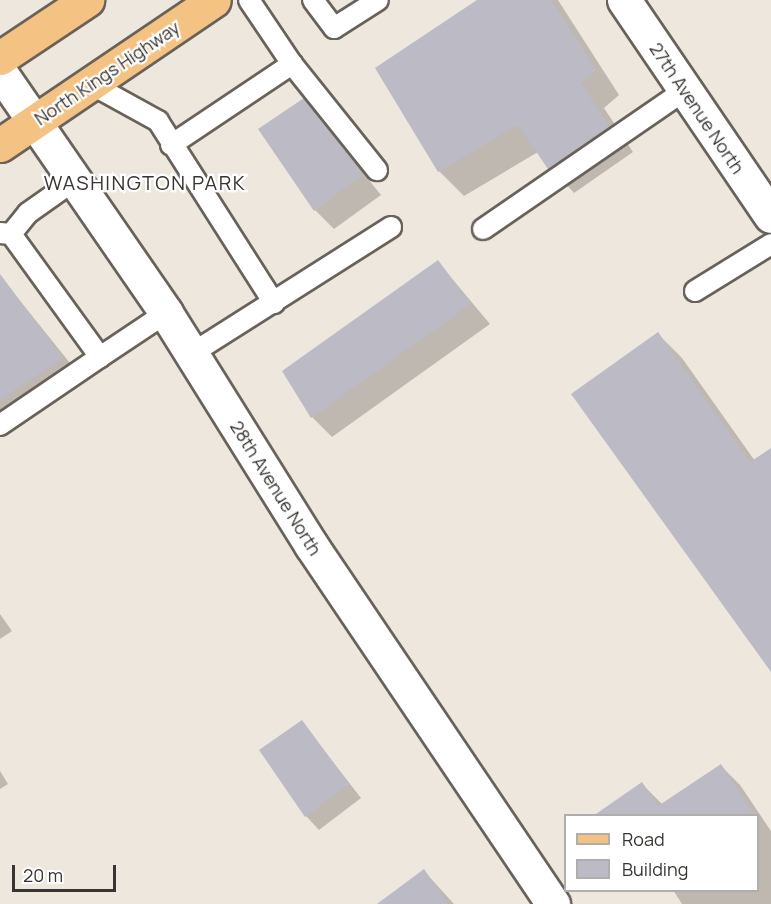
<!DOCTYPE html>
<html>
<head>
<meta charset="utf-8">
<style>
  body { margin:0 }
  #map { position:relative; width:771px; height:904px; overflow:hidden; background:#eee7de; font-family:Manrope,sans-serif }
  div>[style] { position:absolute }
  .shadow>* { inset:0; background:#0003 }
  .building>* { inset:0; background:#bcbac4 }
  .roads { filter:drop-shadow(2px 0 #68625b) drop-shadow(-2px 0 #68625b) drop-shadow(0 2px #68625b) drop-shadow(0 -2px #68625b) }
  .service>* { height:20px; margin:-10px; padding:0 10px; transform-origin:10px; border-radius:10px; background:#fff }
  .minor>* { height:33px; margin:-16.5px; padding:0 16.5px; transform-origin:16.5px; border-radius:16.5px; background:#fff }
  .primary>* { height:33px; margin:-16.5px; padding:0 16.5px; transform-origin:16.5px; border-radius:16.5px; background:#f4c283 }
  span { translate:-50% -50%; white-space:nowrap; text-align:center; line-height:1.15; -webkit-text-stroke:4.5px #fff; paint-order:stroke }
  .street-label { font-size:18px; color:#373431 }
  .neighbourhood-label { font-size:20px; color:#373431; letter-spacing:1.5px }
  .legend { position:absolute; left:564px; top:814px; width:195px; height:78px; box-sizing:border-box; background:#fff; border:2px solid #afaead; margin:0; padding:8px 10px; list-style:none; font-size:18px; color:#373431 }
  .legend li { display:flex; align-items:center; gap:12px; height:30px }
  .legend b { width:30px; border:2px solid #afaead }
  .scale { position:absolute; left:12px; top:865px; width:104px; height:27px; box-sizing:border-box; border:3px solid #373431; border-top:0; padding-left:8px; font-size:18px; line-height:21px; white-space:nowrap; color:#373431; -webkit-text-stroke:4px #fff; paint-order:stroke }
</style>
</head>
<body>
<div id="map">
  <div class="shadow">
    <div style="clip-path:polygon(479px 0,558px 0,619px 95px,604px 108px,633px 152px,574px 193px,538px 152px,464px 196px,439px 171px,377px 69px)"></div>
    <div style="clip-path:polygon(304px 100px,381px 195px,334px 229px,315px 210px)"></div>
    <div style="clip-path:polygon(438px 262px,490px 324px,332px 437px,312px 417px,284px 372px)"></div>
    <div style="clip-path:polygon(0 276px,82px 378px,0 433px)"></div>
    <div style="clip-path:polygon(658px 334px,682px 358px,755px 461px,771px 450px,771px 669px)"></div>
    <div style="clip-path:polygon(0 614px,12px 631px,0 639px)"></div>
    <div style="clip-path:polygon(302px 722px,361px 798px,319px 830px,306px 816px)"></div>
    <div style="clip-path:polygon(721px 766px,740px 785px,771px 831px,771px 904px,682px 904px,673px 890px,758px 890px,758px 816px,617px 816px,642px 784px,663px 805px)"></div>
    <div style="clip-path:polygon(0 771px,8px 784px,0 789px)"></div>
    <div style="clip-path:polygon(424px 871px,454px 904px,379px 904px)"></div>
  </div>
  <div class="building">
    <div style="clip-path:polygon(477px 0,551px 0,596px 70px,581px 83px,610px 127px,548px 169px,518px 125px,438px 172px,375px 68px)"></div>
    <div style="clip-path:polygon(304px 98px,363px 175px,314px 211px,258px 129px)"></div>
    <div style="clip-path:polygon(438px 260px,471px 304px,311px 418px,282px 371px)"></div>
    <div style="clip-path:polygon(0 274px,63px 358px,0 400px)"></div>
    <div style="clip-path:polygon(658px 332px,750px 462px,771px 448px,771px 672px,571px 394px)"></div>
    <div style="clip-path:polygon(302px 720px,349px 784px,305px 817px,259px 750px)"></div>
    <div style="clip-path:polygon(721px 764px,755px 816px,593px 816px,642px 782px,658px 806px)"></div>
    <div style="clip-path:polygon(424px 869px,448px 904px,377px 904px)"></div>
  </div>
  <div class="roads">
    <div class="service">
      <div style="left:313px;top:0;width:35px;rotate:53deg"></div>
      <div style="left:334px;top:28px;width:52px;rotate:-32.5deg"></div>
      <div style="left:292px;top:64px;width:136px;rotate:51.3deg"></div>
      <div style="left:91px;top:84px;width:77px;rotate:28.9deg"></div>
      <div style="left:158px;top:121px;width:216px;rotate:57.5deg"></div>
      <div style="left:171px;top:145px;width:146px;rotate:-33.8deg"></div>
      <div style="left:292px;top:64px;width:77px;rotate:-123.9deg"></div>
      <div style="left:483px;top:229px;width:245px;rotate:-34.5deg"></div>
      <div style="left:0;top:233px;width:11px;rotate:5deg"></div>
      <div style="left:11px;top:234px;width:152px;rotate:54.1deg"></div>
      <div style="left:100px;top:357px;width:121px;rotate:145.8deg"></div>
      <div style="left:11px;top:234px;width:27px;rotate:-51deg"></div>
      <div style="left:28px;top:213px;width:54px;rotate:-35.2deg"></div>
      <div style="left:695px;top:291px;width:89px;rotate:-31.7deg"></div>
      <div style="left:191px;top:354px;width:237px;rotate:-32.4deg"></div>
      <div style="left:100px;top:357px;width:79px;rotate:-33.7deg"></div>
    </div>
    <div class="minor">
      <div style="left:624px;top:0;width:261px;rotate:55.8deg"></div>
      <div style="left:0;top:72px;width:293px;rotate:55.4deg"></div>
      <div style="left:166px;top:313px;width:274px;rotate:58deg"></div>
      <div style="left:311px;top:545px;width:433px;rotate:56deg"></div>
    </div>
    <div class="primary">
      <div style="left:0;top:58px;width:105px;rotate:-33.7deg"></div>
      <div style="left:0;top:145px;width:258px;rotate:-34.1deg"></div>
    </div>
  </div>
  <div class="street-label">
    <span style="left:107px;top:73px;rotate:-34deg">North Kings Highway</span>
    <span style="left:697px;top:108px;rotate:56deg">27th Avenue North</span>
    <span style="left:276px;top:488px;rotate:58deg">28th Avenue North</span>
  </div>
  <div class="neighbourhood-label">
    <span style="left:145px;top:182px">WASHINGTON PARK</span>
  </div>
  <ul class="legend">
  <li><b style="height:8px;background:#f4c283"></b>Road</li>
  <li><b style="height:16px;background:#bcbac4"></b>Building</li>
  </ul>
  <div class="scale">20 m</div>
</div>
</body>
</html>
